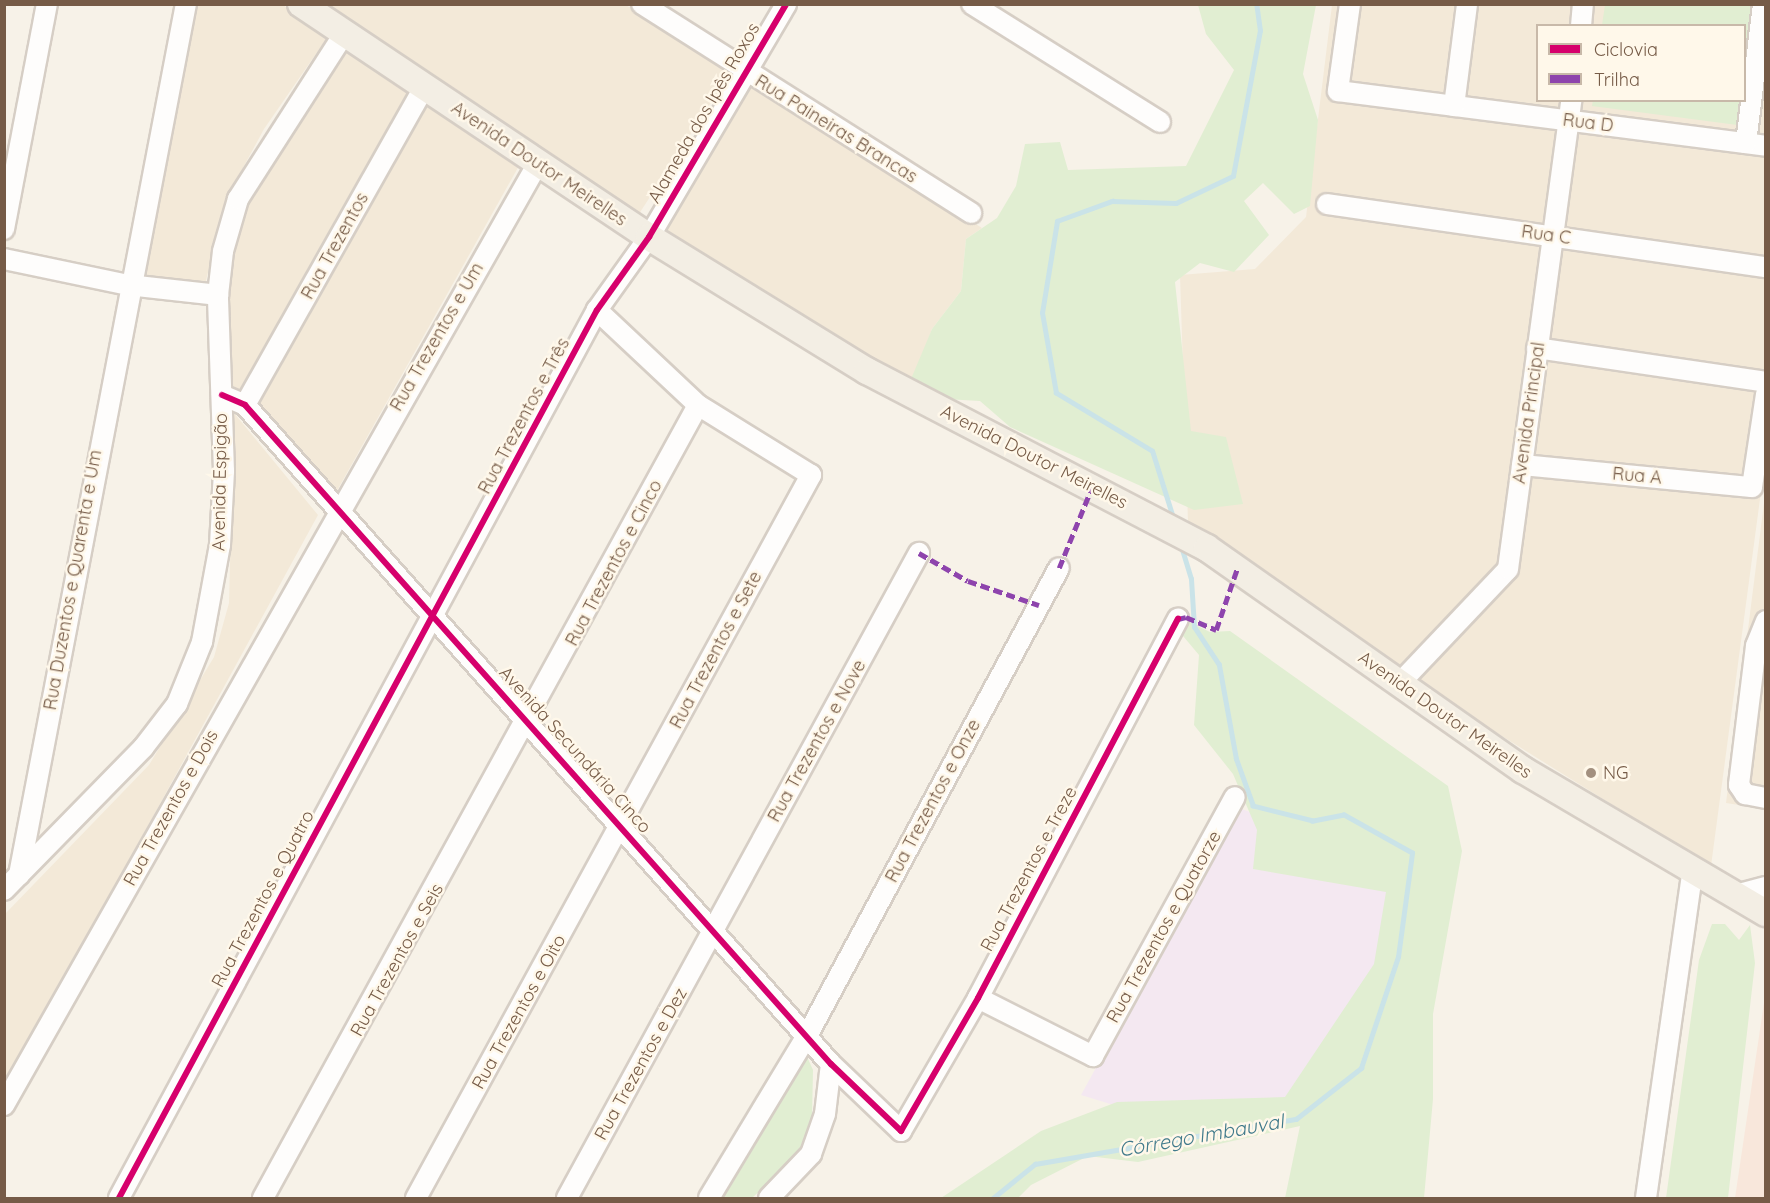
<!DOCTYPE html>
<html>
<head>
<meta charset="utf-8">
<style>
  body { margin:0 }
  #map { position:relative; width:1770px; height:1203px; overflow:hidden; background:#f7f2e8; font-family:Quicksand,sans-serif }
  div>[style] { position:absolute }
  .residential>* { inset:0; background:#f3e9d8 }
  .commercial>* { inset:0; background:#f8e7db }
  .education>* { inset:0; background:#f4e8f1 }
  .green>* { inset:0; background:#e1eed2 }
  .stream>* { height:4.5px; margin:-2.25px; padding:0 2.25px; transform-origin:2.25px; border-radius:2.25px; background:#cae3e8 }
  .roads { filter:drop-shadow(2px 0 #d6cec5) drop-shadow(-2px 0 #d6cec5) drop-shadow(0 2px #d6cec5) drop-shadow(0 -2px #d6cec5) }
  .minor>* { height:20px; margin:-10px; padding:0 10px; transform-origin:10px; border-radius:10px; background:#fefdfc }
  .major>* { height:26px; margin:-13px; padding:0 13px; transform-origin:13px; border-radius:13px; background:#f3eee4 }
  .quiet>* { height:4.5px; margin-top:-2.25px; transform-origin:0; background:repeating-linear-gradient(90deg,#8e44ad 0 9px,transparent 0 13.5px) }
  .cycleway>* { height:6px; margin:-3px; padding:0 3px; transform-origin:3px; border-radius:3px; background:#d6006c }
  .dots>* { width:16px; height:16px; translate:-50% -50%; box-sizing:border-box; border:3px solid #fff8ea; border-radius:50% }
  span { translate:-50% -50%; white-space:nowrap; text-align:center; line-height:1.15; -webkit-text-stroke:5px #fff8ea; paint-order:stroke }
  .street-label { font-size:18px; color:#765b47 }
  .poi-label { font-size:18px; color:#765b47 }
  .left { translate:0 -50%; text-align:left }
  .water-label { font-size:20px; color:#407a8b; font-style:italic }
  .frame { position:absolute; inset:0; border:6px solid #765b47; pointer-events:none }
  .legend { position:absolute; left:1536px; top:24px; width:210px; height:78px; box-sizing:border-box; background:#fff8ea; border:2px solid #c8b9a9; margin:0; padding:8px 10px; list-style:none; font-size:18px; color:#765b47 }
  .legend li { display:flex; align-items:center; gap:12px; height:30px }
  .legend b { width:30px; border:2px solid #c8b9a9 }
</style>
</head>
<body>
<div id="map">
  <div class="residential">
    <div style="clip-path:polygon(190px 5px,283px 5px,329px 35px,264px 129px,225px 201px,204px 289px,133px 280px)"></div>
    <div style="clip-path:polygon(313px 5px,626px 5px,730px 73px,637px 217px)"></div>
    <div style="clip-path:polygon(evenodd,1332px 5px,1765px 5px,1766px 454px,1711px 866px,1389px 666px,1188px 522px,1180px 275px,1255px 269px,1306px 217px,1332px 5px,1538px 26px,1744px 26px,1744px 100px,1538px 100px,1538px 26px)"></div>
    <div style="clip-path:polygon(346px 48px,411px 89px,243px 397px,226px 388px,223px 297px,232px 241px,248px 195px)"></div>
    <div style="clip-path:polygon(748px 78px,982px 228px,966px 239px,961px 291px,932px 329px,911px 386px,658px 231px)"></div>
    <div style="clip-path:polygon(422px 100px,520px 164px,334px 496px,250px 405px)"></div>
    <div style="clip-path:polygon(234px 413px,318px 515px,5px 1087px,5px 914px,149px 765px,214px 657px,229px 603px)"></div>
    <div style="clip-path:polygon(1765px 495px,1765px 809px,1726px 803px)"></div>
  </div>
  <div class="commercial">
    <div style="clip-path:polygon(1765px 996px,1765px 1198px,1735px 1198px)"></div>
  </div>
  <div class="education">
    <div style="clip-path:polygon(1239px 808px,1402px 869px,1387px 966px,1283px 1106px,1130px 1110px,1081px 1095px)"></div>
  </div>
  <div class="green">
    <div style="clip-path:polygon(1198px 5px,1316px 5px,1303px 74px,1318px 120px,1310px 206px,1294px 214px,1263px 183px,1244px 201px,1269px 235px,1234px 272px,1200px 263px,1175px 282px,1191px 431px,1226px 437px,1243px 504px,1194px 510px,1010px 427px,980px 401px,945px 399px,911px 379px,932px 329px,961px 291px,966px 239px,997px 218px,1016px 186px,1025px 144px,1060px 142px,1068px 170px,1186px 166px,1234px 70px,1206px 34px)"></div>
    <div style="clip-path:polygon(1605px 5px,1757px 5px,1745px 126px,1592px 106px,1593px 100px,1744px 100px,1744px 26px,1602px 25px)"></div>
    <div style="clip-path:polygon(1185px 620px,1210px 632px,1230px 631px,1448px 786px,1462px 851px,1433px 1014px,1433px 1099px,1424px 1198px,1285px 1198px,1300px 1126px,1138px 1162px,1088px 1156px,1031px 1185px,1018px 1198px,941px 1198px,1041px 1131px,1117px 1102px,1285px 1097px,1374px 964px,1386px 892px,1253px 869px,1257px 830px,1233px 774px,1194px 725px,1199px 655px,1178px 630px)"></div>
    <div style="clip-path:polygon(1712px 924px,1725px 924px,1739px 940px,1750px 925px,1755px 963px,1728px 1198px,1666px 1198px,1699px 960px)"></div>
    <div style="clip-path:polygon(804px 1050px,813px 1070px,812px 1118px,796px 1158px,752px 1198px,715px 1198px)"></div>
  </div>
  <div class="stream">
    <div style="left:1174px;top:521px;width:73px;rotate:-107.4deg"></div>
    <div style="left:1152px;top:451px;width:112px;rotate:-148.9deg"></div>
    <div style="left:1056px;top:393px;width:81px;rotate:-99.9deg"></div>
    <div style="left:1042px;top:313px;width:93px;rotate:-80.7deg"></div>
    <div style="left:1057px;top:221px;width:59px;rotate:-20deg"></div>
    <div style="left:1112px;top:201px;width:64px;rotate:1.8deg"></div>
    <div style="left:1176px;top:203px;width:63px;rotate:-25.3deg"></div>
    <div style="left:1233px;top:176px;width:147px;rotate:-79.5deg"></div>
    <div style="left:1260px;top:31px;width:27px;rotate:-98deg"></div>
    <div style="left:993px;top:1198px;width:54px;rotate:-39deg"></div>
    <div style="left:1035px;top:1164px;width:265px;rotate:-9.8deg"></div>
    <div style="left:1296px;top:1119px;width:83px;rotate:-38.1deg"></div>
    <div style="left:1361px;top:1068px;width:117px;rotate:-71.6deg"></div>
    <div style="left:1398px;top:957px;width:105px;rotate:-82.3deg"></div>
    <div style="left:1412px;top:853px;width:78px;rotate:-150.8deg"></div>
    <div style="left:1344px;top:815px;width:32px;rotate:169deg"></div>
    <div style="left:1313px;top:821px;width:62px;rotate:-166deg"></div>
    <div style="left:1253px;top:806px;width:50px;rotate:-109.9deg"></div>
    <div style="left:1236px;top:759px;width:96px;rotate:-100.3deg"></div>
    <div style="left:1219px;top:665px;width:45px;rotate:-123.3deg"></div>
    <div style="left:1194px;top:627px;width:48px;rotate:-93.6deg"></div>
    <div style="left:1191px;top:579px;width:34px;rotate:-107deg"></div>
  </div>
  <div class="roads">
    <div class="minor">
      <div style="left:642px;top:4px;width:390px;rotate:32.4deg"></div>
      <div style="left:972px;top:4px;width:222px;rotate:32.1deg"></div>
      <div style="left:1350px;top:4px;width:88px;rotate:97.9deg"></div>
      <div style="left:1338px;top:91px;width:432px;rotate:7.3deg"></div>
      <div style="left:1581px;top:26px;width:22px;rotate:-85deg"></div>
      <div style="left:1454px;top:106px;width:103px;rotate:-82.7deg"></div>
      <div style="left:1746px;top:143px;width:140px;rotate:-83deg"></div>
      <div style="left:1327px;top:204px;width:443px;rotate:8.2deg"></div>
      <div style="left:4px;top:229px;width:229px;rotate:-79.2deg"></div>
      <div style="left:4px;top:259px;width:127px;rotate:11.8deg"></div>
      <div style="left:128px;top:285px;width:91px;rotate:6.3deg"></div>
      <div style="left:1537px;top:348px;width:232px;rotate:8.4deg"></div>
      <div style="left:222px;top:395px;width:25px;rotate:23deg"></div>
      <div style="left:245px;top:405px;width:882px;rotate:48.36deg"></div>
      <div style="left:831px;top:1064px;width:97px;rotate:43.7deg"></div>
      <div style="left:901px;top:1131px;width:154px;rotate:-59.9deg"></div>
      <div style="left:978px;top:998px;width:429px;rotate:-62.2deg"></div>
      <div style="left:245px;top:405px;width:365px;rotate:-60.6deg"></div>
      <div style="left:1522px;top:465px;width:231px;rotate:5.5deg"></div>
      <div style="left:1752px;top:487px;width:94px;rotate:-81.4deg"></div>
      <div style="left:1766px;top:621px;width:27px;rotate:112deg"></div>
      <div style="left:1756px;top:646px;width:140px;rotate:97deg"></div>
      <div style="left:1739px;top:785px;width:11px;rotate:56deg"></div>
      <div style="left:1745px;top:794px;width:21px;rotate:11deg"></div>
      <div style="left:1399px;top:684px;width:158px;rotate:-46.5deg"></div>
      <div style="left:1508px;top:569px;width:473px;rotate:-82.3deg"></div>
      <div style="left:19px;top:875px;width:887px;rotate:-79.15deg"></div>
      <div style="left:4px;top:890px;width:199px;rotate:-45.6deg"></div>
      <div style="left:143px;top:748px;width:56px;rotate:-52.3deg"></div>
      <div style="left:177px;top:704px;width:67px;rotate:-68deg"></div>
      <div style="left:202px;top:642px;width:99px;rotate:-79.5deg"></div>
      <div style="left:220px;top:545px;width:74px;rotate:-86.9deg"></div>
      <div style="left:224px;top:471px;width:176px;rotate:-92deg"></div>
      <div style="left:218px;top:295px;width:44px;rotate:-83.5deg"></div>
      <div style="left:223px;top:251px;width:54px;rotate:-73.9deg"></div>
      <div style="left:238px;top:199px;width:196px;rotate:-57.3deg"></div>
      <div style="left:1732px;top:896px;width:35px;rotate:-15deg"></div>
      <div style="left:978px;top:998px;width:129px;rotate:26.8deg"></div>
      <div style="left:1093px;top:1056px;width:295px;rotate:-61.3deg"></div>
      <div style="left:4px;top:1105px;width:1083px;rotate:-60.45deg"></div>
      <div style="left:119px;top:1198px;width:1008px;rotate:-61.71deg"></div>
      <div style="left:597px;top:310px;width:90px;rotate:-54.5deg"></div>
      <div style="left:649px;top:237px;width:270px;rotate:-59.5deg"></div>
      <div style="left:263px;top:1198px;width:904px;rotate:-61.25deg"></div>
      <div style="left:416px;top:1198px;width:824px;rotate:-61.35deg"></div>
      <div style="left:811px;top:475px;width:133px;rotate:-148.2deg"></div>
      <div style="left:698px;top:405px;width:139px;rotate:-136.8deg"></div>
      <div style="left:567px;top:1198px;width:735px;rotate:-61.38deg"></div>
      <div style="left:709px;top:1198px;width:192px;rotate:-58.9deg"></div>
      <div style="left:808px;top:1034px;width:529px;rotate:-61.69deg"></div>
      <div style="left:769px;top:1198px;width:61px;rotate:-46.3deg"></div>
      <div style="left:811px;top:1154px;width:42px;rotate:-70.7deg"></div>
      <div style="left:825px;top:1114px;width:50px;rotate:-83.2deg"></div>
      <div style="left:1646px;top:1198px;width:328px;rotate:-81.9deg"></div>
    </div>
    <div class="major">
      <div style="left:301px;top:4px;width:419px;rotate:33.8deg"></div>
      <div style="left:649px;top:237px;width:256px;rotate:31.6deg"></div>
      <div style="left:867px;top:371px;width:383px;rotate:27.5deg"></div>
      <div style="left:1207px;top:548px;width:386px;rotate:35.1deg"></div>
      <div style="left:1523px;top:770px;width:282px;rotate:30.5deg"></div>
    </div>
  </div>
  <div class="quiet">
    <div style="left:919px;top:553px;width:56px;rotate:29.7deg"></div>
    <div style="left:968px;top:581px;width:75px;rotate:18.7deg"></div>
    <div style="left:1059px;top:568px;width:87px;rotate:-67.8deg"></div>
    <div style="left:1178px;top:619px;width:8px;rotate:-14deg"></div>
    <div style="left:1186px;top:617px;width:33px;rotate:23deg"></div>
    <div style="left:1216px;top:630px;width:65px;rotate:-71deg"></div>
  </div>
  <div class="cycleway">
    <div style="left:222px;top:395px;width:25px;rotate:23deg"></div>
    <div style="left:245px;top:405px;width:882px;rotate:48.36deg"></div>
    <div style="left:831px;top:1064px;width:97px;rotate:43.7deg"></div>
    <div style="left:901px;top:1131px;width:154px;rotate:-59.9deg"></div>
    <div style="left:978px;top:998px;width:429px;rotate:-62.2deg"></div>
    <div style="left:119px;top:1198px;width:1008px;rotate:-61.71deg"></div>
    <div style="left:597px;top:310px;width:90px;rotate:-54.5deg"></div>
    <div style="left:649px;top:237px;width:270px;rotate:-59.5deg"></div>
  </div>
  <div class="dots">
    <div style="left:1591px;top:773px;background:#a3907f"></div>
  </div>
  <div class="street-label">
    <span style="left:704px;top:113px;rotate:-60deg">Alameda dos Ipês Roxos</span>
    <span style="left:1588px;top:123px;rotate:7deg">Rua D</span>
    <span style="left:836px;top:129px;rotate:32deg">Rua Paineiras Brancas</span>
    <span style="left:539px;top:164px;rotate:34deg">Avenida Doutor Meirelles</span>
    <span style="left:1546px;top:235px;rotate:8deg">Rua C</span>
    <span style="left:335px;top:246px;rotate:-61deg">Rua Trezentos</span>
    <span style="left:437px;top:337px;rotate:-60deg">Rua Trezentos e Um</span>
    <span style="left:1529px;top:413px;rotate:-82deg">Avenida Principal</span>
    <span style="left:524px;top:416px;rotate:-62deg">Rua Trezentos e Três</span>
    <span style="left:1034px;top:457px;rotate:27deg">Avenida Doutor Meirelles</span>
    <span style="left:1637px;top:476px;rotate:5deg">Rua A</span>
    <span style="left:220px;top:482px;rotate:-89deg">Avenida Espigão</span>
    <span style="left:614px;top:563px;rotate:-62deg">Rua Trezentos e Cinco</span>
    <span style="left:73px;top:580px;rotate:-80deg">Rua Duzentos e Quarenta e Um</span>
    <span style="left:716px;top:650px;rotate:-62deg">Rua Trezentos e Sete</span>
    <span style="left:1445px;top:715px;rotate:35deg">Avenida Doutor Meirelles</span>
    <span style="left:817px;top:741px;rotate:-61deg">Rua Trezentos e Nove</span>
    <span style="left:575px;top:750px;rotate:48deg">Avenida Secundária Cinco</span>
    <span style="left:933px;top:801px;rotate:-62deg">Rua Trezentos e Onze</span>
    <span style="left:171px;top:808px;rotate:-61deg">Rua Trezentos e Dois</span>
    <span style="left:1029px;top:869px;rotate:-62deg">Rua Trezentos e Treze</span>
    <span style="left:263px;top:899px;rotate:-62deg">Rua Trezentos e Quatro</span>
    <span style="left:1164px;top:927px;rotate:-61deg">Rua Trezentos e Quatorze</span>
    <span style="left:397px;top:960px;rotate:-61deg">Rua Trezentos e Seis</span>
    <span style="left:519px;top:1012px;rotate:-61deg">Rua Trezentos e Oito</span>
    <span style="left:641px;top:1064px;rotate:-61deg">Rua Trezentos e Dez</span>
  </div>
  <div class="poi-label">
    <span class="left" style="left:1603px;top:773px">NG</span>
  </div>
  <div class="water-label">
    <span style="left:1201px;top:1135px;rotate:-10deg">Córrego Imbauval</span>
  </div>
  <div class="frame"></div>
  <ul class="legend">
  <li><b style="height:8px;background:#d6006c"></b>Ciclovia</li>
  <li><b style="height:8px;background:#8e44ad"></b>Trilha</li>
  </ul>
</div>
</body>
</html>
